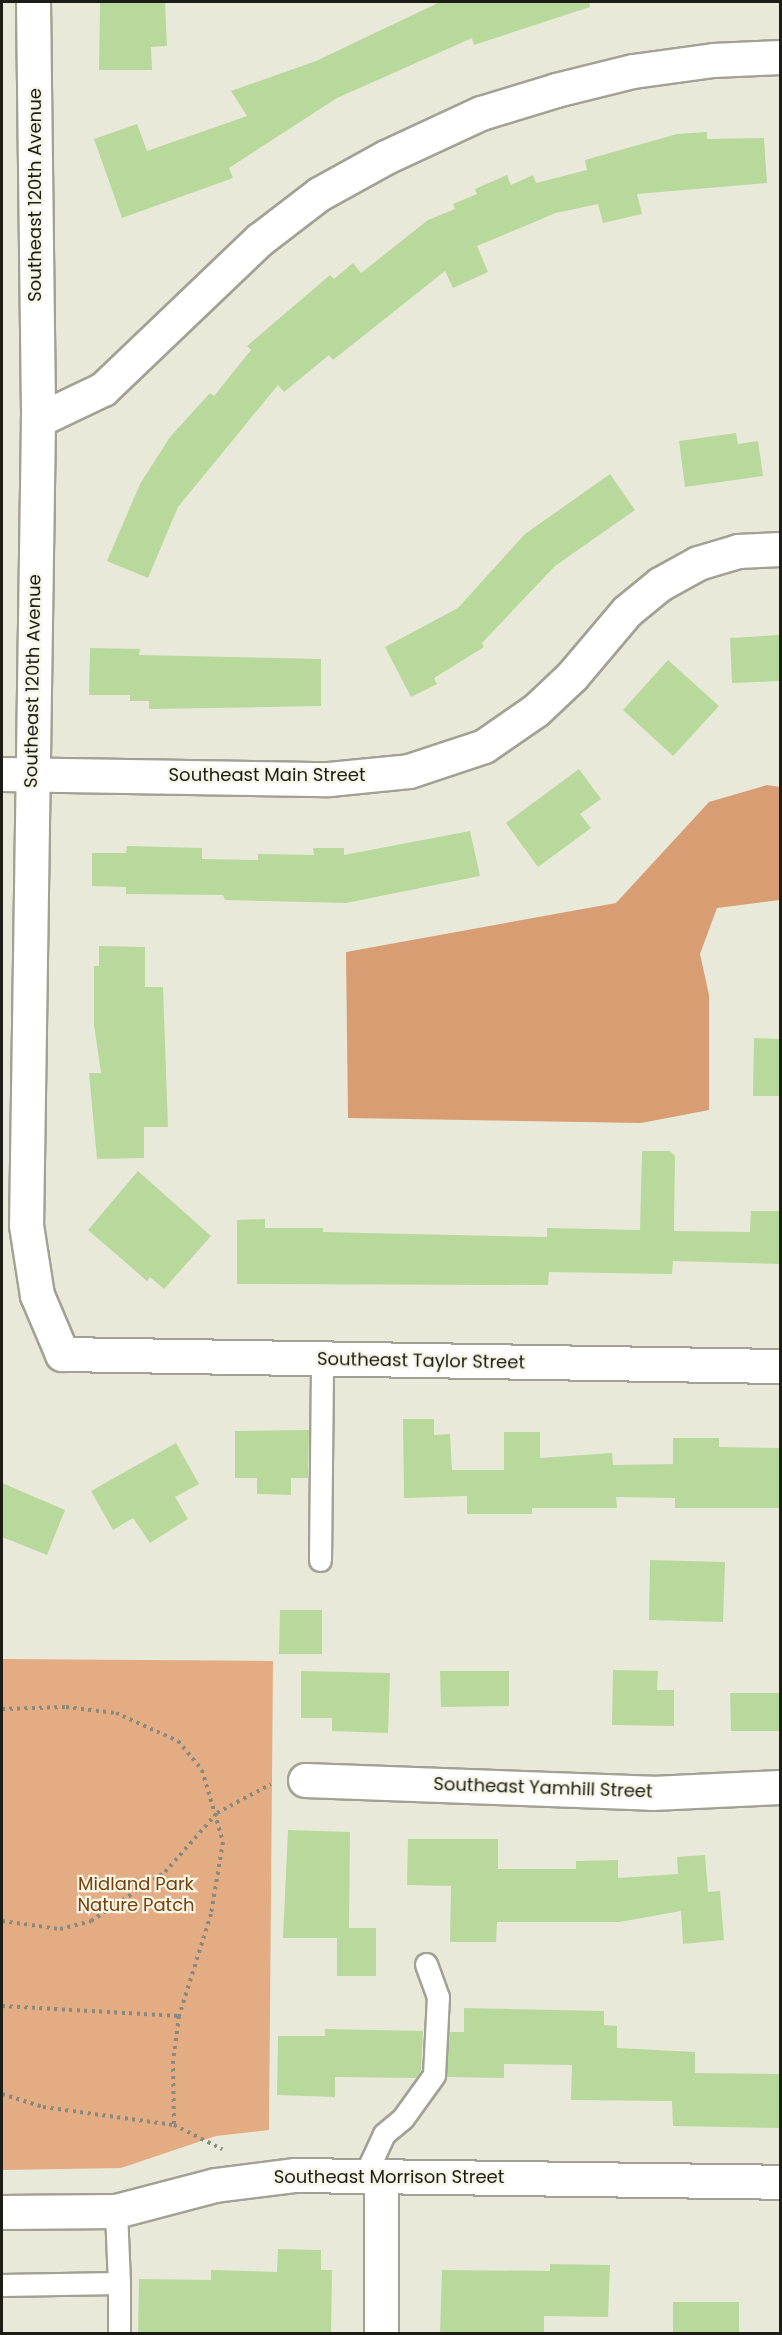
<!DOCTYPE html>
<html>
<head>
<meta charset="utf-8">
<style>
  body { margin:0 }
  #map { position:relative; width:782px; height:2335px; overflow:hidden; background:#e9e9da; font-family:Poppins,sans-serif }
  div>[style] { position:absolute }
  .green>* { inset:0; background:#e4ac83 }
  .forest>* { inset:0; background:#d89d72 }
  .building>* { inset:0; background:#b8d99b }
  .path>* { height:4px; margin-top:-2px; transform-origin:0; background:repeating-linear-gradient(90deg,#89897e 0 3px,transparent 0 7.5px) }
  .roads { filter:drop-shadow(2px 0 #a2a294) drop-shadow(-2px 0 #a2a294) drop-shadow(0 2px #a2a294) drop-shadow(0 -2px #a2a294) }
  .service>* { height:21px; margin:-10.5px; padding:0 10.5px; transform-origin:10.5px; border-radius:10.5px; background:#fff }
  .minor>* { height:33px; margin:-16.5px; padding:0 16.5px; transform-origin:16.5px; border-radius:16.5px; background:#fff }
  span { translate:-50% -50%; white-space:nowrap; text-align:center; line-height:1.15; -webkit-text-stroke:4.5px #f6f6e7; paint-order:stroke }
  .street-label { font-size:18px; color:#1d1d18 }
  .park-label { font-size:18px; color:#76400c }
  .frame { position:absolute; inset:0; border:3px solid #1d1d18; pointer-events:none }
</style>
</head>
<body>
<div id="map">
  <div class="green">
    <div style="clip-path:polygon(2px 1659px,273px 1661px,269px 2130px,216px 2136px,121px 2168px,2px 2170px)"></div>
  </div>
  <div class="forest">
    <div style="clip-path:polygon(767px 785px,780px 787px,780px 900px,717px 908px,700px 954px,709px 995px,709px 1110px,641px 1123px,348px 1118px,346px 952px,616px 903px,709px 802px)"></div>
  </div>
  <div class="building">
    <div style="clip-path:polygon(100px 2px,165px 2px,167px 46px,151px 47px,152px 70px,99px 70px)"></div>
    <div style="clip-path:polygon(440px 2px,589px 2px,590px 7px,474px 45px,472px 38px,337px 98px,229px 168px,233px 178px,122px 218px,94px 139px,137px 124px,147px 151px,247px 116px,231px 91px,316px 61px)"></div>
    <div style="clip-path:polygon(707px 132px,707px 139px,764px 138px,767px 183px,637px 194px,642px 214px,603px 223px,598px 204px,556px 213px,477px 246px,488px 272px,453px 288px,445px 271px,333px 360px,329px 355px,284px 392px,278px 385px,178px 507px,148px 578px,107px 561px,140px 484px,170px 437px,210px 393px,214px 396px,251px 350px,247px 346px,330px 275px,334px 279px,353px 263px,361px 273px,428px 220px,455px 209px,453px 204px,477px 194px,475px 189px,507px 175px,511px 185px,533px 175px,536px 183px,587px 170px,585px 160px,677px 134px)"></div>
    <div style="clip-path:polygon(736px 433px,738px 444px,758px 441px,763px 476px,685px 487px,679px 441px)"></div>
    <div style="clip-path:polygon(610px 474px,635px 510px,555px 566px,482px 643px,484px 647px,434px 678px,437px 684px,411px 697px,385px 647px,458px 608px,525px 534px)"></div>
    <div style="clip-path:polygon(780px 635px,780px 681px,732px 683px,730px 638px)"></div>
    <div style="clip-path:polygon(90px 648px,140px 649px,139px 655px,321px 659px,321px 706px,149px 709px,149px 701px,130px 701px,130px 695px,89px 695px)"></div>
    <div style="clip-path:polygon(668px 660px,719px 706px,673px 756px,623px 710px)"></div>
    <div style="clip-path:polygon(579px 769px,601px 799px,580px 814px,591px 828px,538px 867px,506px 823px)"></div>
    <div style="clip-path:polygon(470px 831px,480px 876px,346px 903px,225px 900px,223px 895px,126px 894px,126px 887px,92px 886px,92px 853px,126px 853px,127px 846px,202px 848px,202px 859px,258px 860px,258px 854px,314px 855px,313px 848px,344px 848px,344px 855px)"></div>
    <div style="clip-path:polygon(99px 946px,145px 947px,145px 987px,163px 987px,168px 1127px,144px 1127px,144px 1158px,97px 1159px,89px 1073px,101px 1073px,94px 1025px,94px 966px,99px 966px)"></div>
    <div style="clip-path:polygon(754px 1038px,780px 1039px,780px 1096px,753px 1096px)"></div>
    <div style="clip-path:polygon(642px 1151px,670px 1151px,675px 1156px,674px 1231px,750px 1232px,751px 1211px,780px 1211px,780px 1264px,673px 1261px,672px 1274px,549px 1272px,548px 1285px,237px 1284px,237px 1220px,265px 1219px,265px 1228px,323px 1228px,323px 1232px,547px 1237px,547px 1228px,640px 1230px)"></div>
    <div style="clip-path:polygon(138px 1171px,211px 1236px,164px 1289px,150px 1277px,147px 1281px,88px 1230px)"></div>
    <div style="clip-path:polygon(403px 1419px,434px 1419px,434px 1435px,450px 1434px,452px 1470px,504px 1470px,504px 1432px,540px 1432px,540px 1458px,612px 1453px,613px 1465px,673px 1464px,673px 1438px,719px 1438px,719px 1447px,780px 1448px,780px 1508px,675px 1508px,675px 1498px,616px 1497px,617px 1508px,532px 1508px,532px 1514px,467px 1514px,467px 1496px,404px 1498px)"></div>
    <div style="clip-path:polygon(309px 1430px,308px 1478px,291px 1478px,291px 1495px,257px 1494px,257px 1478px,235px 1478px,235px 1431px)"></div>
    <div style="clip-path:polygon(176px 1443px,199px 1484px,175px 1497px,188px 1519px,150px 1543px,133px 1518px,113px 1530px,91px 1491px)"></div>
    <div style="clip-path:polygon(2px 1483px,65px 1510px,47px 1555px,2px 1537px)"></div>
    <div style="clip-path:polygon(650px 1560px,725px 1562px,723px 1622px,649px 1620px)"></div>
    <div style="clip-path:polygon(280px 1610px,322px 1610px,322px 1654px,279px 1654px)"></div>
    <div style="clip-path:polygon(613px 1670px,658px 1671px,657px 1690px,674px 1690px,674px 1726px,612px 1725px)"></div>
    <div style="clip-path:polygon(301px 1671px,390px 1673px,388px 1733px,332px 1731px,332px 1718px,301px 1718px)"></div>
    <div style="clip-path:polygon(440px 1671px,509px 1671px,509px 1706px,441px 1707px)"></div>
    <div style="clip-path:polygon(730px 1693px,780px 1693px,780px 1731px,731px 1731px)"></div>
    <div style="clip-path:polygon(288px 1830px,350px 1832px,349px 1928px,376px 1928px,376px 1976px,337px 1976px,337px 1938px,283px 1938px)"></div>
    <div style="clip-path:polygon(408px 1839px,498px 1839px,498px 1869px,576px 1869px,576px 1861px,618px 1860px,618px 1878px,678px 1874px,677px 1857px,705px 1855px,708px 1892px,720px 1891px,724px 1940px,683px 1944px,681px 1911px,619px 1922px,497px 1922px,496px 1942px,450px 1942px,451px 1886px,407px 1885px)"></div>
    <div style="clip-path:polygon(464px 2008px,604px 2011px,604px 2025px,617px 2026px,617px 2048px,695px 2052px,695px 2073px,780px 2074px,780px 2128px,673px 2126px,672px 2101px,571px 2100px,572px 2065px,504px 2064px,504px 2078px,446px 2077px,449px 2032px,464px 2032px)"></div>
    <div style="clip-path:polygon(325px 2029px,423px 2031px,421px 2071px,416px 2078px,335px 2077px,335px 2097px,277px 2095px,278px 2036px,325px 2036px)"></div>
    <div style="clip-path:polygon(278px 2249px,321px 2250px,321px 2270px,332px 2270px,331px 2334px,138px 2334px,139px 2279px,211px 2280px,211px 2270px,277px 2272px)"></div>
    <div style="clip-path:polygon(550px 2264px,610px 2265px,608px 2317px,544px 2316px,544px 2334px,440px 2334px,442px 2270px,550px 2271px)"></div>
    <div style="clip-path:polygon(673px 2302px,739px 2302px,739px 2334px,673px 2334px)"></div>
  </div>
  <div class="path">
    <div style="left:2px;top:1709px;width:64px;rotate:-1.8deg"></div>
    <div style="left:66px;top:1707px;width:50px;rotate:6.8deg"></div>
    <div style="left:116px;top:1713px;width:68px;rotate:24.3deg"></div>
    <div style="left:178px;top:1741px;width:38px;rotate:50deg"></div>
    <div style="left:202px;top:1770px;width:75px;rotate:73.7deg"></div>
    <div style="left:223px;top:1842px;width:73px;rotate:99.5deg"></div>
    <div style="left:211px;top:1914px;width:107px;rotate:107.4deg"></div>
    <div style="left:179px;top:2016px;width:45px;rotate:97.6deg"></div>
    <div style="left:173px;top:2061px;width:64px;rotate:89.1deg"></div>
    <div style="left:2px;top:1921px;width:59px;rotate:7.9deg"></div>
    <div style="left:60px;top:1929px;width:32px;rotate:-14deg"></div>
    <div style="left:91px;top:1921px;width:89px;rotate:-33.5deg"></div>
    <div style="left:165px;top:1872px;width:79px;rotate:-48.6deg"></div>
    <div style="left:217px;top:1813px;width:61px;rotate:-28.2deg"></div>
    <div style="left:2px;top:2006px;width:177px;rotate:3.2deg"></div>
    <div style="left:2px;top:2094px;width:43px;rotate:17.6deg"></div>
    <div style="left:43px;top:2107px;width:132px;rotate:7.8deg"></div>
    <div style="left:174px;top:2125px;width:54px;rotate:26.6deg"></div>
  </div>
  <div class="roads">
    <div class="service">
      <div style="left:320px;top:1560px;width:200px;rotate:-89.4deg"></div>
      <div style="left:365px;top:2175px;width:45px;rotate:-65.1deg"></div>
      <div style="left:384px;top:2134px;width:25px;rotate:-40deg"></div>
      <div style="left:403px;top:2118px;width:53px;rotate:-54.2deg"></div>
      <div style="left:434px;top:2075px;width:78px;rotate:-87.1deg"></div>
      <div style="left:438px;top:1997px;width:35px;rotate:-110deg"></div>
      <div style="left:119px;top:2283px;width:51px;rotate:90deg"></div>
      <div style="left:2px;top:2285px;width:117px;rotate:-1deg"></div>
      <div style="left:119px;top:2283px;width:72px;rotate:-92.4deg"></div>
    </div>
    <div class="minor">
      <div style="left:33px;top:2px;width:418px;rotate:89.3deg"></div>
      <div style="left:38px;top:420px;width:805px;rotate:90.85deg"></div>
      <div style="left:26px;top:1225px;width:71px;rotate:81.1deg"></div>
      <div style="left:37px;top:1295px;width:64px;rotate:67deg"></div>
      <div style="left:62px;top:1354px;width:718px;rotate:0.96deg"></div>
      <div style="left:38px;top:420px;width:72px;rotate:-25.5deg"></div>
      <div style="left:103px;top:389px;width:216px;rotate:-43.7deg"></div>
      <div style="left:259px;top:240px;width:76px;rotate:-37.5deg"></div>
      <div style="left:319px;top:194px;width:77px;rotate:-28.9deg"></div>
      <div style="left:386px;top:157px;width:105px;rotate:-24.9deg"></div>
      <div style="left:481px;top:113px;width:78px;rotate:-17deg"></div>
      <div style="left:556px;top:90px;width:79px;rotate:-13.9deg"></div>
      <div style="left:633px;top:71px;width:81px;rotate:-7.8deg"></div>
      <div style="left:713px;top:60px;width:67px;rotate:-2.6deg"></div>
      <div style="left:2px;top:774px;width:327px;rotate:0.9deg"></div>
      <div style="left:329px;top:779px;width:80px;rotate:-5.7deg"></div>
      <div style="left:409px;top:771px;width:79px;rotate:-18.4deg"></div>
      <div style="left:484px;top:746px;width:63px;rotate:-34.7deg"></div>
      <div style="left:536px;top:710px;width:50px;rotate:-43.4deg"></div>
      <div style="left:572px;top:676px;width:85px;rotate:-49.8deg"></div>
      <div style="left:627px;top:611px;width:43px;rotate:-39.3deg"></div>
      <div style="left:660px;top:584px;width:43px;rotate:-28.9deg"></div>
      <div style="left:698px;top:563px;width:42px;rotate:-16.7deg"></div>
      <div style="left:738px;top:551px;width:42px;rotate:-2.7deg"></div>
      <div style="left:305px;top:1780px;width:347px;rotate:2.1deg"></div>
      <div style="left:652px;top:1793px;width:128px;rotate:-2.7deg"></div>
      <div style="left:2px;top:2212px;width:114px;rotate:-0.5deg"></div>
      <div style="left:116px;top:2211px;width:102px;rotate:-14.7deg"></div>
      <div style="left:215px;top:2185px;width:81px;rotate:-7.1deg"></div>
      <div style="left:295px;top:2175px;width:485px;rotate:0.8deg"></div>
      <div style="left:381px;top:2334px;width:158px;rotate:-90deg"></div>
    </div>
  </div>
  <div class="street-label">
    <span style="left:35px;top:195px;rotate:-90deg">Southeast 120th Avenue</span>
    <span style="left:33px;top:681px;rotate:-89deg">Southeast 120th Avenue</span>
    <span style="left:267px;top:775px">Southeast Main Street</span>
    <span style="left:421px;top:1361px;rotate:1deg">Southeast Taylor Street</span>
    <span style="left:543px;top:1788px;rotate:2deg">Southeast Yamhill Street</span>
    <span style="left:389px;top:2177px">Southeast Morrison Street</span>
  </div>
  <div class="park-label">
    <span style="left:136px;top:1895px">Midland Park<br>Nature Patch</span>
  </div>
  <div class="frame"></div>
</div>
</body>
</html>
